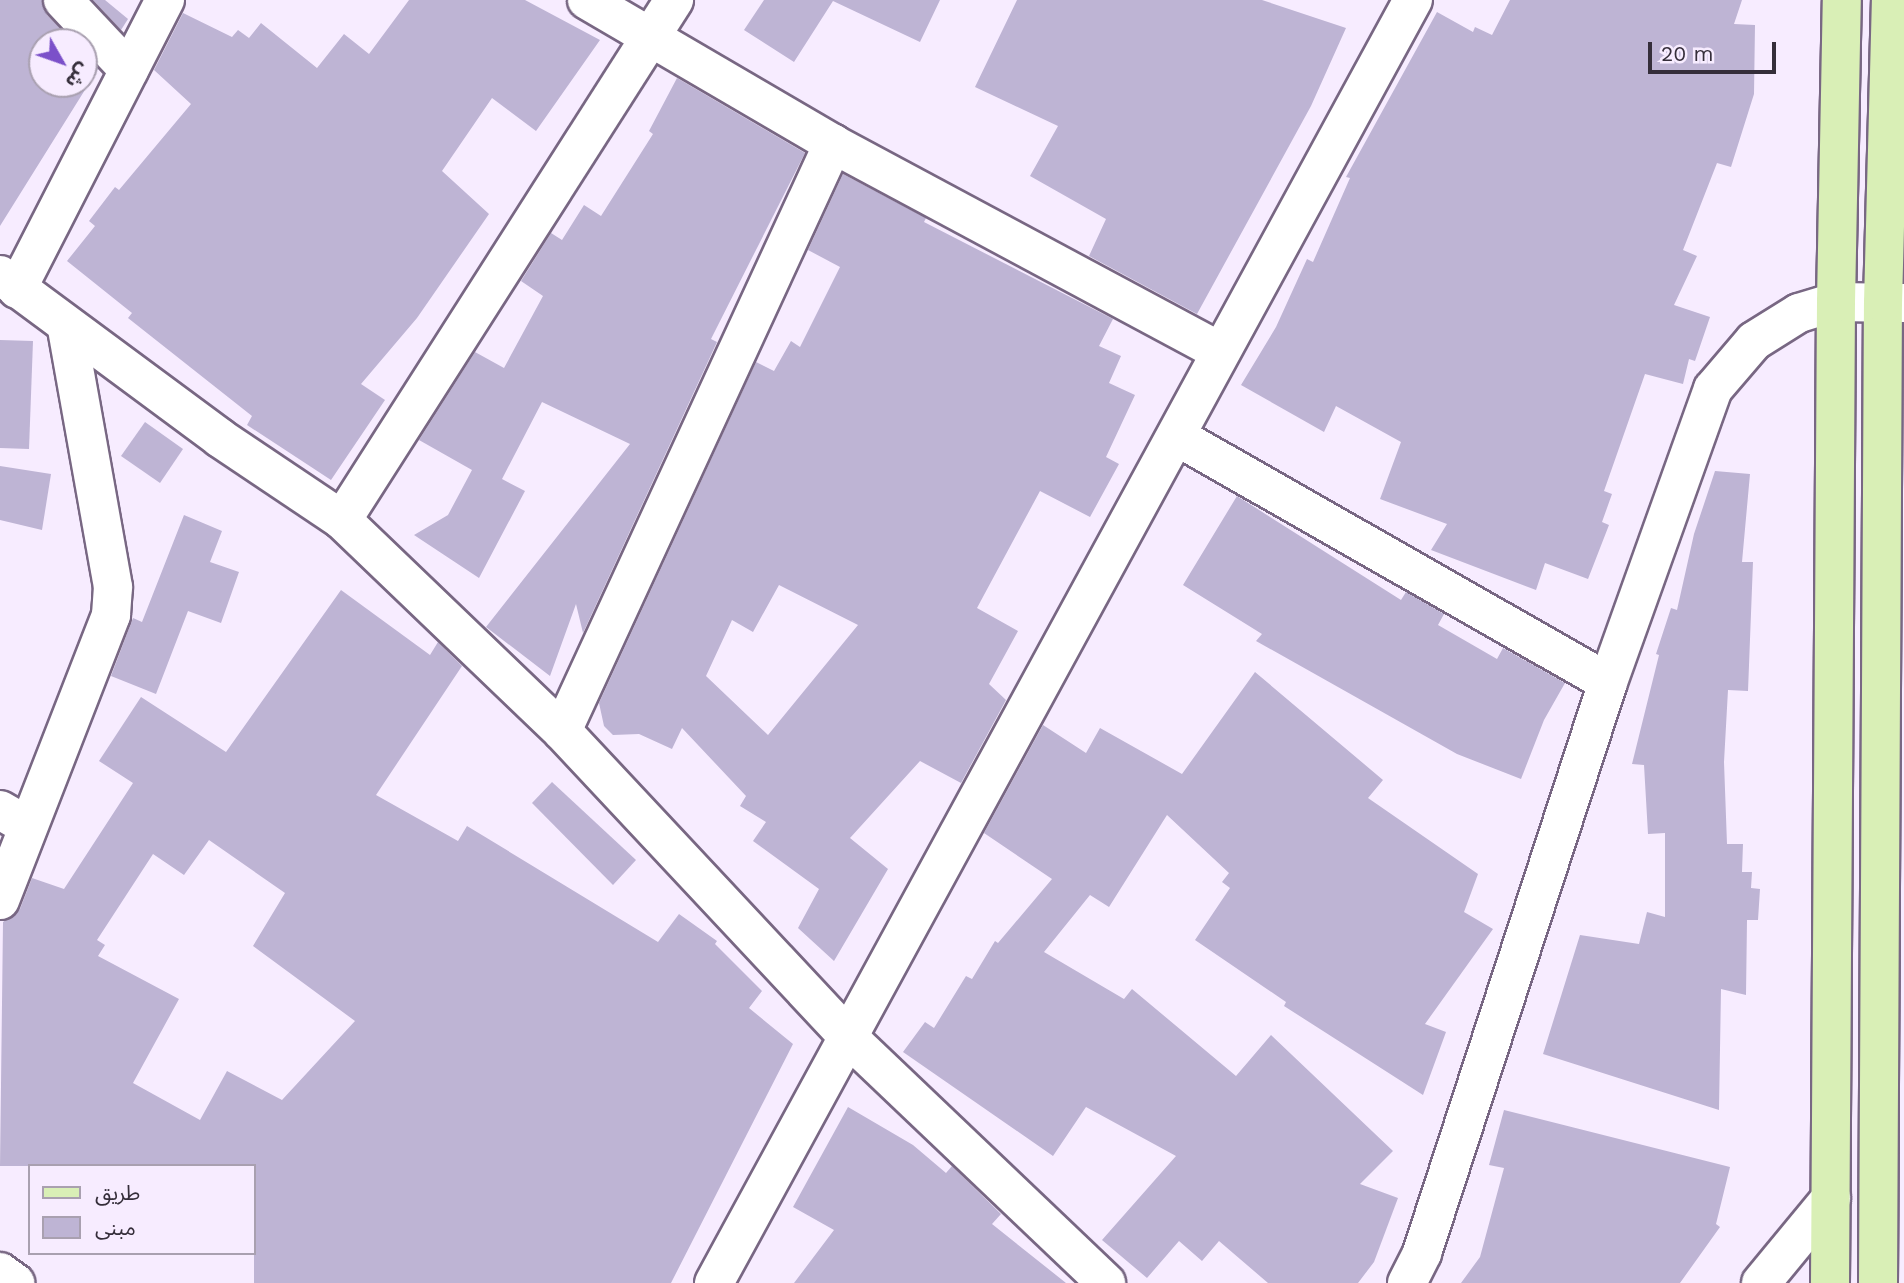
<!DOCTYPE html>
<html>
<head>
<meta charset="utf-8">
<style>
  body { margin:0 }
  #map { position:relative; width:1904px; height:1283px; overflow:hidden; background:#f7ecff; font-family:"Work Sans","Noto Sans Arabic",sans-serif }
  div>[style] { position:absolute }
  .building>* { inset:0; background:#beb4d4 }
  .roads { filter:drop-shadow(2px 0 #786783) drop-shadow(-2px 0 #786783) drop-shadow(0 2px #786783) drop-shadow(0 -2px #786783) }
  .minor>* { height:38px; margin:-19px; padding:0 19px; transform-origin:19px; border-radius:19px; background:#fff }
  .major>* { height:38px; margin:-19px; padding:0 19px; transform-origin:19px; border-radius:19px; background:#d9efb6 }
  span { translate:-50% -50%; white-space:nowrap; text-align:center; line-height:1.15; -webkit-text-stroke:7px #f7ecff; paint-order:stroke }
  .legend { position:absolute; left:28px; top:1164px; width:228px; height:91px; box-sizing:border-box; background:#f7ecff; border:2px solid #a9a0b0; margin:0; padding:9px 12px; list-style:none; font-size:21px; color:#352e3a }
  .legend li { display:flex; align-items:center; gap:14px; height:35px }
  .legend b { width:35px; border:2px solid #a9a0b0 }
  .north { position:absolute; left:28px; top:28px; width:70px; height:70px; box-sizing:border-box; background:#f7ecff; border:2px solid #a9a0b0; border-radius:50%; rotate:130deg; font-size:19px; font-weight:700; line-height:28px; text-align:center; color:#352e3a }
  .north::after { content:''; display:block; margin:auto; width:24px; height:32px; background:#7b50c9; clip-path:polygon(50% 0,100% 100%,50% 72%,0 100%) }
  .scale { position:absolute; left:1648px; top:42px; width:128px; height:32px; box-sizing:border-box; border:4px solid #352e3a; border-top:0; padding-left:9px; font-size:21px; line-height:24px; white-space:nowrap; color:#352e3a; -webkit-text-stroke:5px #f7ecff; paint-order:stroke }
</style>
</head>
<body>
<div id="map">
  <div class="building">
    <div style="clip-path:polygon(0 0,42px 0,47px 15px,73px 42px,42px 42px,42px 84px,84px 84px,84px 54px,98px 69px,0 226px)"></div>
    <div style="clip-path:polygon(93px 0,105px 0,128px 19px,121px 30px)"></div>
    <div style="clip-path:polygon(409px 0,525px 0,600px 40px,536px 131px,492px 98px,442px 171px,489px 214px,417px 318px,361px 384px,385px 400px,331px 480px,247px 425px,252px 416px,128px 318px,132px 313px,67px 261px,95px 226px,89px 221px,115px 187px,119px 190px,191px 104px,154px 70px,183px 13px,232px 37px,238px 30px,249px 38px,261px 23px,317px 68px,344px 34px,369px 54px)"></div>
    <div style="clip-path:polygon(764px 0,940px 0,920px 42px,833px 1px,794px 62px,744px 30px)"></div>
    <div style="clip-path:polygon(1017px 0,1262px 0,1346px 28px,1311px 106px,1197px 314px,1089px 256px,1106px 219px,1030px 176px,1058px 126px,975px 87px)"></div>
    <div style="clip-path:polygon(1510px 0,1742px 0,1734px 24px,1755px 25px,1754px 94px,1731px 167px,1717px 163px,1683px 250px,1697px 256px,1674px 305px,1710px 317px,1695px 361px,1689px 359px,1683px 384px,1645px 374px,1604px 491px,1612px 494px,1602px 522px,1609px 525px,1588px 579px,1545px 563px,1536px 590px,1431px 550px,1447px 524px,1380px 499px,1401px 442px,1336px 406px,1324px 432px,1241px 385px,1276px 327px,1307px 259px,1313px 262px,1350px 178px,1346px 177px,1437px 12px,1473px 32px,1475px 27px,1492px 35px)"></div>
    <div style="clip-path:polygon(677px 78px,805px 153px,711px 339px,717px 342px,583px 633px,576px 604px,550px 676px,486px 627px,630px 444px,542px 402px,502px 479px,525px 491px,479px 578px,414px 535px,448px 515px,472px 470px,419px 440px,475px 352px,504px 368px,543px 296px,521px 281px,551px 233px,562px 240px,584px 205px,601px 216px,653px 134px,649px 131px)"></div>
    <div style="clip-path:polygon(evenodd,843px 174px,926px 218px,924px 222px,1113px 319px,1099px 346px,1121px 356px,1109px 383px,1135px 395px,1106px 457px,1119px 464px,1090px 517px,1040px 491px,977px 608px,1018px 631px,989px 684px,1006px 700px,961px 783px,920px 761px,850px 838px,888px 869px,834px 961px,798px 928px,819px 889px,753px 841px,766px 822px,740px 806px,746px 796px,682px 728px,672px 749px,639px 734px,613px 735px,604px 726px,599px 703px,756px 362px,774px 371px,791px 341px,800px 347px,840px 267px,808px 250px,843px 174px,779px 585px,858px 625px,768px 735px,706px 676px,732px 620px,753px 632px,779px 585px)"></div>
    <div style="clip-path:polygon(0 340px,33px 341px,29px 449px,0 448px)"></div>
    <div style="clip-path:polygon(145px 422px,183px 449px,160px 483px,121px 456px)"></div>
    <div style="clip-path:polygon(0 466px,51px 474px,42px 530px,0 520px)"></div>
    <div style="clip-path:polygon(1715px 471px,1750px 474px,1742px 562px,1753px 562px,1748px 691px,1728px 690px,1724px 762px,1727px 844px,1743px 844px,1742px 872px,1752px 872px,1751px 888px,1760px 889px,1758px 920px,1747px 920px,1746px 995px,1721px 989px,1719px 1110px,1543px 1054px,1580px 935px,1639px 944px,1647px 912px,1665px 917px,1665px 833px,1648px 834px,1644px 765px,1632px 764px,1659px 655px,1656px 654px,1671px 608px,1677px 610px,1694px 534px)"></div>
    <div style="clip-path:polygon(1237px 496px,1401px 600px,1406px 592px,1444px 614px,1438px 625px,1497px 659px,1503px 648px,1565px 683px,1544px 720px,1521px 779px,1457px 754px,1256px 641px,1262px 634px,1183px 585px)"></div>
    <div style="clip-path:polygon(184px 515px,222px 531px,210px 562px,239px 572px,221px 623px,188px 611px,156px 694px,111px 676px,133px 618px,142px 622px)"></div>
    <div style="clip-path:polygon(evenodd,341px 590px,430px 655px,438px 642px,462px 666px,376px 795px,458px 841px,467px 826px,658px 942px,679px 914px,717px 941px,715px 944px,762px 991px,749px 1008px,793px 1044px,671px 1283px,254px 1283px,254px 1166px,0 1166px,3px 922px,20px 909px,32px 878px,64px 889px,133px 783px,99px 761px,141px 697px,226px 752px,341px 590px,209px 840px,285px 893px,253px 946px,355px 1021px,282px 1100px,227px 1071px,200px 1120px,133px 1083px,179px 999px,98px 956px,105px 945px,97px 940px,153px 854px,184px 875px,209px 840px)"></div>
    <div style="clip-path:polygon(1255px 672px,1383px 780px,1368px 798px,1478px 874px,1464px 912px,1493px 929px,1425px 1024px,1446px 1032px,1423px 1095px,1284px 1006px,1286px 1002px,1195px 940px,1230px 888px,1222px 882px,1229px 873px,1167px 815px,1109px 907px,1090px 895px,1044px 952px,1124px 999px,1132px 989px,1236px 1076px,1271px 1035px,1393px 1151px,1360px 1184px,1398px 1198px,1374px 1262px,1358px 1283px,1268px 1283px,1219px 1241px,1202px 1261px,1179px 1241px,1147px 1278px,1102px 1240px,1176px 1156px,1086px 1107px,1053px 1156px,903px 1052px,925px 1022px,934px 1028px,966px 976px,972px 979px,995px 941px,998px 943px,1052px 879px,984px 833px,1043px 725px,1086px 753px,1100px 728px,1182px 774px)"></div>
    <div style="clip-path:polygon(552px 782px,636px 860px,613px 885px,532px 803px)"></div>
    <div style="clip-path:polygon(848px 1107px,913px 1145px,946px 1173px,952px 1166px,1001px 1214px,992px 1224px,1066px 1283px,794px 1283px,834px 1230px,793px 1207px)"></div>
    <div style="clip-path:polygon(1504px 1110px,1730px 1167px,1716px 1224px,1720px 1227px,1680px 1283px,1461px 1283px,1480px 1257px,1504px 1168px,1489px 1165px)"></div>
  </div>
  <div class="roads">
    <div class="minor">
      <div style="left:63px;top:0;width:96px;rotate:46.7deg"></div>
      <div style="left:587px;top:0;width:285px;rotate:30.3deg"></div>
      <div style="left:833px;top:144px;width:438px;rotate:28.2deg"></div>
      <div style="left:0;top:275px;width:274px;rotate:36.5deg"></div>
      <div style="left:220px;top:438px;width:147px;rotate:33.9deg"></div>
      <div style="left:342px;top:520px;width:305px;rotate:43.8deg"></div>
      <div style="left:562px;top:731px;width:420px;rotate:46.9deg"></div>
      <div style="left:849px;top:1038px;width:355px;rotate:43.6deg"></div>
      <div style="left:17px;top:289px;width:325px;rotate:-62.9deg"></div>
      <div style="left:1176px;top:436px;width:497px;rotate:29.7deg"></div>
      <div style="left:342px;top:520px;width:617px;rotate:-57.44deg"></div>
      <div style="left:562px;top:731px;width:647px;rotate:-65.22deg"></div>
      <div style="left:0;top:810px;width:32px;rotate:30deg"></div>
      <div style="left:0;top:900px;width:306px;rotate:-68.7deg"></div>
      <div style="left:111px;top:615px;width:28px;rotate:-86deg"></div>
      <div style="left:113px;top:587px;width:263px;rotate:-100.1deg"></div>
      <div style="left:0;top:1272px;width:19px;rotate:36deg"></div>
      <div style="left:714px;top:1283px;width:1461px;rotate:-61.42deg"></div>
      <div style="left:1407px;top:1283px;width:34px;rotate:-63deg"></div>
      <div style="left:1422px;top:1253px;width:601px;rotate:-71.96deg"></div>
      <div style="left:1608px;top:682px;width:311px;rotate:-70.3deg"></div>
      <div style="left:1713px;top:389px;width:63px;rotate:-49.5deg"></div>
      <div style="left:1754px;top:341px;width:53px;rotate:-31.9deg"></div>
      <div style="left:1799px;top:313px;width:39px;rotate:-17deg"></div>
      <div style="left:1836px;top:302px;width:68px;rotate:0.8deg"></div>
      <div style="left:1761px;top:1283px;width:110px;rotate:-50.5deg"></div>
    </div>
    <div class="major">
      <div style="left:1830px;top:1283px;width:981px;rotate:-89.65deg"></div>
      <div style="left:1836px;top:302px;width:302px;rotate:-88.9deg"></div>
      <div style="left:1878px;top:1283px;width:980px;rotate:-89.71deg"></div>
      <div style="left:1883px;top:303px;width:303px;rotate:-88.5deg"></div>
    </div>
  </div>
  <ul class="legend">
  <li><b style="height:9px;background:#d9efb6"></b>طريق</li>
  <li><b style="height:19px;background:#beb4d4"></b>مبنى</li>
  </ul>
  <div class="north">ش</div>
  <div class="scale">20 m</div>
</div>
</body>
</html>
